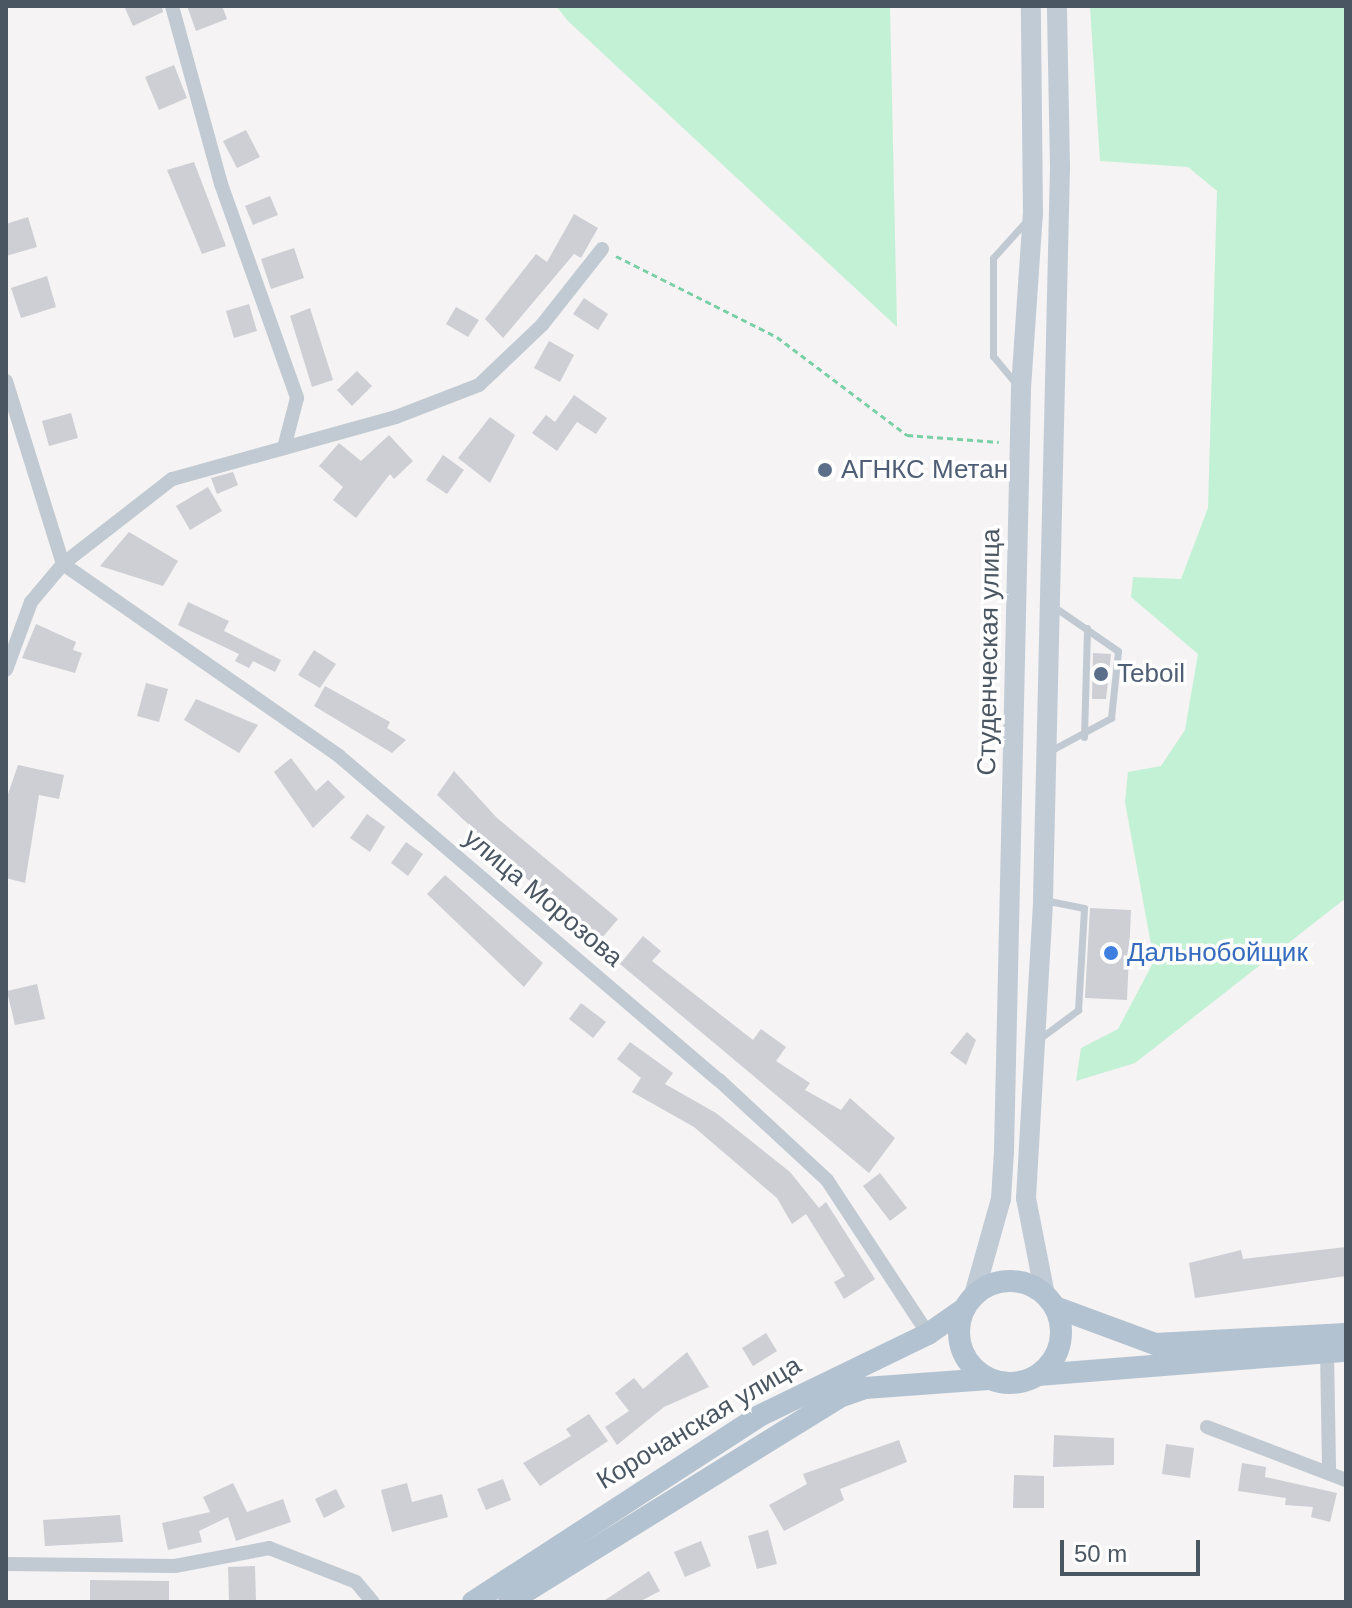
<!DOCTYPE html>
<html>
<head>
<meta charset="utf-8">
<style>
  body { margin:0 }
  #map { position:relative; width:1352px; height:1608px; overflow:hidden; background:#f5f3f3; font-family:Arial,sans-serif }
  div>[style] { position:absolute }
  .green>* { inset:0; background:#c3f1d5 }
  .building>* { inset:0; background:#cdcfd5 }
  .path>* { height:3px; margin-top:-1.5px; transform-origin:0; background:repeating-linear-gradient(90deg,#7ad0a6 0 6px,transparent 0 10px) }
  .service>* { height:7px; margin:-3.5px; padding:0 3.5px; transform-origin:3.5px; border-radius:3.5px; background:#c1cad2 }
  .minor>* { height:14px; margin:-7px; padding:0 7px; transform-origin:7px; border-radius:7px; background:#c1cad2 }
  .secondary>* { height:20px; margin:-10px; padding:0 10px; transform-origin:10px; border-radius:10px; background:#c1cbd6 }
  .primary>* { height:22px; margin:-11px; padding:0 11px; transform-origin:11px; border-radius:11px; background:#b3c2d1 }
  .primary>.ring { margin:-11px; padding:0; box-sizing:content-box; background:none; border:22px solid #b3c2d1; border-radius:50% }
  .dots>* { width:22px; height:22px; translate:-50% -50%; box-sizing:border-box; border:4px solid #fff; border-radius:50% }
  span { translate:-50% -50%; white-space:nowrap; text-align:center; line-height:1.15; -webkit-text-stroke:7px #fff; paint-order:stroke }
  .service-label { font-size:26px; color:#4e5e75 }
  .left { translate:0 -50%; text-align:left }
  .street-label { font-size:26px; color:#4a5661 }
  .shop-label { font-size:26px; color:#366cbe }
  .frame { position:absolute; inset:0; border:8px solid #4a5661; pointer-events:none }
  .scale { position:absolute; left:1060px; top:1540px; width:140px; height:36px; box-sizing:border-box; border:4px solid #4a5661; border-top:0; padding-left:10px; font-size:24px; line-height:28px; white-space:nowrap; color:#4a5661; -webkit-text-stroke:6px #fff; paint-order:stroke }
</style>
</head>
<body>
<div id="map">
  <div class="green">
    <div style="clip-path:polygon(556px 6px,890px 6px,897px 327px,568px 21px)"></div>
    <div style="clip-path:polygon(1090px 6px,1346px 6px,1346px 898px,1135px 1063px,1076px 1081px,1081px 1048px,1118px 1029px,1154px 961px,1125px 802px,1128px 772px,1161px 766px,1185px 730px,1198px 654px,1131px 597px,1133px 577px,1181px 579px,1208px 508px,1217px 191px,1188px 167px,1100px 161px)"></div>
  </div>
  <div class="building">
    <div style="clip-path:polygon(124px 6px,162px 6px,163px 12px,133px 26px)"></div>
    <div style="clip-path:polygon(187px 6px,222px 6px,227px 19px,196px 31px)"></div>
    <div style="clip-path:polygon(174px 65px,187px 98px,159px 110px,145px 77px)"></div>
    <div style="clip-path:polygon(246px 130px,260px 157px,237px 168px,223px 141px)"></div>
    <div style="clip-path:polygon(194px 162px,226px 246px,202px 254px,167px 170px)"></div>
    <div style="clip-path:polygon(270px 196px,278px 215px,253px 225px,245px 206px)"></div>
    <div style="clip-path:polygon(574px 214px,598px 228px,581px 258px,574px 254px,503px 338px,485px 319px,536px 254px,547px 262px)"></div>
    <div style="clip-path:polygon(28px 217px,37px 247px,6px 256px,6px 224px)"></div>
    <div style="clip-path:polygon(294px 248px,304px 278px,271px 289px,261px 259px)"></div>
    <div style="clip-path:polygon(47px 276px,56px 307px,21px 318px,11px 288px)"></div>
    <div style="clip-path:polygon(584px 298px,608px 314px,598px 330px,573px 314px)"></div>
    <div style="clip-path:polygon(249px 304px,257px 331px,234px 338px,226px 311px)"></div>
    <div style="clip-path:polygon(456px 307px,479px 320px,468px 337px,446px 324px)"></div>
    <div style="clip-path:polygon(310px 308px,333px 380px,312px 387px,290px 316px)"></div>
    <div style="clip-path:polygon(549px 341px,574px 355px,560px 382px,534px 368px)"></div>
    <div style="clip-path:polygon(357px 371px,372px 386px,352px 406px,337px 390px)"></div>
    <div style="clip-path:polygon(574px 395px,607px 418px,596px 434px,577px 422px,557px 451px,532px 433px,546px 415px,555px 422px)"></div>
    <div style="clip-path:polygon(71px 413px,78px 438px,49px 446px,42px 421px)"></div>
    <div style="clip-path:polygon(490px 417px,515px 435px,490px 483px,458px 458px)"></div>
    <div style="clip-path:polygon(389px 435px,413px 461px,394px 479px,390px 474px,356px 518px,333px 500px,343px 487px,319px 466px,339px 443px,361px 461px)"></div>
    <div style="clip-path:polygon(443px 455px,464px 470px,447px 494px,426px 480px)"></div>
    <div style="clip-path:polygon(233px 472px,238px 485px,217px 494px,211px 478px)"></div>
    <div style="clip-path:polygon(208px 487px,222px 511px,190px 530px,176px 506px)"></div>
    <div style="clip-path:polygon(129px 532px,178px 561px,163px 586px,100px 566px)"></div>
    <div style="clip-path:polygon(188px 602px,229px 621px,224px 631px,281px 660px,275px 672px,253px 661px,249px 668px,235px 661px,239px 654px,178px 625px)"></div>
    <div style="clip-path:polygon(36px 624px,76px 642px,73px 650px,82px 653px,75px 673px,22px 658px)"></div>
    <div style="clip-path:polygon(314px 650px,336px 664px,320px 688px,298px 675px)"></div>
    <div style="clip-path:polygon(1093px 653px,1111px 654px,1106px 699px,1092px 699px)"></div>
    <div style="clip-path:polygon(146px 683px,168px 689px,159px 722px,137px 716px)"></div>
    <div style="clip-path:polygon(325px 686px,390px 722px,387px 728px,406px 740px,392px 753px,314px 706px)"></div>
    <div style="clip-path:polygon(196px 699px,258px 725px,239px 753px,184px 720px)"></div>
    <div style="clip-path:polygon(291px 758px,316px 791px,328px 780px,345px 797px,313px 828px,274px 772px)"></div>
    <div style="clip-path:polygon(18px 765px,64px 775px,59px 799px,39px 795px,25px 883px,6px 878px,6px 800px)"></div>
    <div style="clip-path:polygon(454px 771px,497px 818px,618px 919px,597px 944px,437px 795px)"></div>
    <div style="clip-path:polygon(367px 814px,385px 827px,370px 852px,350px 838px)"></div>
    <div style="clip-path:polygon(406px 842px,423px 854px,408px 876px,391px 863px)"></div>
    <div style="clip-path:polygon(445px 875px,543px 963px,524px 987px,427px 894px)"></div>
    <div style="clip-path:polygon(1090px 908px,1131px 910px,1127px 1000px,1085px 998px)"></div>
    <div style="clip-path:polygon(643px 936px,661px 951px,652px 961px,753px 1040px,761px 1029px,786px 1047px,776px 1061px,810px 1083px,805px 1090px,841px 1110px,850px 1098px,895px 1138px,869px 1173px,620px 964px)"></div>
    <div style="clip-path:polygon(37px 984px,45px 1019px,15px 1025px,7px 991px)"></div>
    <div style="clip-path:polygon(581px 1003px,606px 1022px,593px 1038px,569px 1019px)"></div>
    <div style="clip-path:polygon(967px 1032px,976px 1040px,966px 1065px,950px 1053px)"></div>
    <div style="clip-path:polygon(630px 1042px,673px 1073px,665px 1084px,716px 1113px,790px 1172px,819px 1208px,826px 1202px,875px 1279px,844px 1299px,834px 1282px,845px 1276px,806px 1214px,792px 1224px,777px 1198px,694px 1127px,632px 1092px,641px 1078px,617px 1059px)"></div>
    <div style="clip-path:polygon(880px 1173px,907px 1208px,890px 1221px,863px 1186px)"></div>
    <div style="clip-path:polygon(1346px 1247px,1346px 1276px,1195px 1298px,1189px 1263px,1241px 1250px,1243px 1259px)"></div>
    <div style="clip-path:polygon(766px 1333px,777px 1351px,753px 1366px,742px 1348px)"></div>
    <div style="clip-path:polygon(687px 1352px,709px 1387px,664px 1407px,617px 1445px,605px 1427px,629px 1411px,615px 1393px,634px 1378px,643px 1389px)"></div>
    <div style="clip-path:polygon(589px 1414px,608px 1441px,540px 1486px,523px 1463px,571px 1436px,566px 1429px)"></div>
    <div style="clip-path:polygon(1054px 1435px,1114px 1438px,1114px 1465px,1053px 1467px)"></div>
    <div style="clip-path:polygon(899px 1440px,907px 1462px,840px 1489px,844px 1500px,784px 1531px,769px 1505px,807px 1484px,803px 1474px)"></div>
    <div style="clip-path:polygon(1166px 1444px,1194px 1448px,1190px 1478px,1162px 1474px)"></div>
    <div style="clip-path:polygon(1242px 1463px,1266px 1467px,1265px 1477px,1337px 1493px,1330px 1522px,1311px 1517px,1313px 1507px,1285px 1505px,1286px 1498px,1238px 1491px)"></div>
    <div style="clip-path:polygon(1014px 1475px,1044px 1476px,1044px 1508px,1013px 1508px)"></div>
    <div style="clip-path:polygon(503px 1479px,511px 1500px,486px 1510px,477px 1489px)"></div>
    <div style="clip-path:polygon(233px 1483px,247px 1512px,283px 1499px,291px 1522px,236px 1541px,228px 1517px,199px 1531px,202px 1542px,168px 1550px,162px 1523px,210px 1512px,203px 1497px)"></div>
    <div style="clip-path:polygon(407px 1483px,412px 1502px,442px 1494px,448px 1517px,392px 1532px,381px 1490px)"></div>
    <div style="clip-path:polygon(336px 1489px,345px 1507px,324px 1518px,315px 1499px)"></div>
    <div style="clip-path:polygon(120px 1515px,123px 1542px,45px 1546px,43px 1520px)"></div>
    <div style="clip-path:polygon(768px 1530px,777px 1564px,757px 1569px,748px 1536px)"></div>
    <div style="clip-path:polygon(701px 1541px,711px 1566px,685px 1577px,674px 1552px)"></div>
    <div style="clip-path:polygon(255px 1566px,256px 1602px,229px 1602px,228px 1567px)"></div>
    <div style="clip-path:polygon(649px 1571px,660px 1591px,639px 1602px,602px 1602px)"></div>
    <div style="clip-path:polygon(90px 1580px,169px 1581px,169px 1602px,90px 1602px)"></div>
  </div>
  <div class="path">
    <div style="left:616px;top:256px;width:180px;rotate:26.7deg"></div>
    <div style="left:777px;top:337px;width:163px;rotate:37deg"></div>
    <div style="left:907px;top:435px;width:92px;rotate:4.4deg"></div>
  </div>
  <div class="service">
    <div style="left:1018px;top:386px;width:39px;rotate:-130deg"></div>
    <div style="left:993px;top:356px;width:98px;rotate:-90deg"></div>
    <div style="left:993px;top:258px;width:54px;rotate:-48deg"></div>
    <div style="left:1084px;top:737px;width:109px;rotate:-88.4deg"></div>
    <div style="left:1048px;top:752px;width:72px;rotate:-28.4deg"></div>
    <div style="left:1111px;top:718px;width:67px;rotate:-84deg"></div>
    <div style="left:1118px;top:651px;width:79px;rotate:-145.3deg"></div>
    <div style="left:1039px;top:1039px;width:49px;rotate:-36.6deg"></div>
    <div style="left:1078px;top:1010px;width:102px;rotate:-86.6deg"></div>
    <div style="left:1084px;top:908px;width:41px;rotate:-168.7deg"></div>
  </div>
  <div class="minor">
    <div style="left:172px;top:6px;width:185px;rotate:74.6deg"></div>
    <div style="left:221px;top:184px;width:227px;rotate:70.4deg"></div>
    <div style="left:297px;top:398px;width:52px;rotate:104.6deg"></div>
    <div style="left:602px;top:249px;width:97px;rotate:128.3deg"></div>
    <div style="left:542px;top:325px;width:87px;rotate:136.4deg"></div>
    <div style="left:479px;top:385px;width:89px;rotate:158.9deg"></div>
    <div style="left:396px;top:417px;width:232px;rotate:164.5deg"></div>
    <div style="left:172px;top:479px;width:138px;rotate:142.1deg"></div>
    <div style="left:63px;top:564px;width:336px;rotate:34.8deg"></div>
    <div style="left:339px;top:756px;width:499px;rotate:40.5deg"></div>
    <div style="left:719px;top:1080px;width:147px;rotate:42.8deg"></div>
    <div style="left:827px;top:1180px;width:184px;rotate:56.7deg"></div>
    <div style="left:6px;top:381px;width:192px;rotate:72.7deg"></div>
    <div style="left:63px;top:564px;width:50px;rotate:130.1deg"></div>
    <div style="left:31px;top:602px;width:72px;rotate:110.2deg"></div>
    <div style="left:1327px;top:1352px;width:120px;rotate:89deg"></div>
    <div style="left:1207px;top:1427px;width:149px;rotate:20.9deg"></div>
    <div style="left:6px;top:1564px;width:169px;rotate:0.7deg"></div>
    <div style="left:175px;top:1566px;width:96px;rotate:-10.8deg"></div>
    <div style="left:269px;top:1548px;width:93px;rotate:21.3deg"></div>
    <div style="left:356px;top:1582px;width:26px;rotate:50deg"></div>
  </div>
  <div class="secondary">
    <div style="left:974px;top:1295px;width:100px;rotate:-74.3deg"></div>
    <div style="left:1001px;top:1199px;width:48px;rotate:-86.4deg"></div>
    <div style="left:1004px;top:1151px;width:763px;rotate:-88.72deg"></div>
    <div style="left:1021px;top:388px;width:174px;rotate:-86.1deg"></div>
    <div style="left:1033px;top:214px;width:208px;rotate:-90.6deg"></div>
    <div style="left:1045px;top:1295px;width:99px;rotate:-101.1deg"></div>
    <div style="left:1026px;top:1198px;width:299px;rotate:-86.7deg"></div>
    <div style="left:1043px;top:899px;width:732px;rotate:-88.67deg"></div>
    <div style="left:1060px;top:167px;width:161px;rotate:-91.1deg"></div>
  </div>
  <div class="primary">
    <div class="ring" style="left:959px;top:1281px;width:80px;height:80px"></div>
    <div style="left:1055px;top:1307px;width:107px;rotate:20.3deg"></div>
    <div style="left:1155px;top:1344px;width:191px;rotate:-3deg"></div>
    <div style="left:1038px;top:1375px;width:309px;rotate:-4.5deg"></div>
    <div style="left:473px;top:1602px;width:341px;rotate:-33deg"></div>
    <div style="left:759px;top:1416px;width:188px;rotate:-25.9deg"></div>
    <div style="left:928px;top:1334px;width:44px;rotate:-34.8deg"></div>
    <div style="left:509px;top:1602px;width:388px;rotate:-31.8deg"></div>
    <div style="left:839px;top:1397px;width:28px;rotate:-19deg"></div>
    <div style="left:865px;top:1388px;width:124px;rotate:-4.2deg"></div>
  </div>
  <div class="dots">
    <div style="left:825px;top:470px;background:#5c6f8a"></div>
    <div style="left:1101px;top:674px;background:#5c6f8a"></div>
    <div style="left:1111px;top:953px;background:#3f7fe0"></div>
  </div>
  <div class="service-label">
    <span class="left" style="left:841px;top:470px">АГНКС Метан</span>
    <span class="left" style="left:1117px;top:674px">Teboil</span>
  </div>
  <div class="street-label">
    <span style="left:989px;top:652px;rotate:-89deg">Студенческая улица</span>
    <span style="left:543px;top:898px;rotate:40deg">улица Морозова</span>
    <span style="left:699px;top:1423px;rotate:-31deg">Корочанская улица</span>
  </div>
  <div class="shop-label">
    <span class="left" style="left:1127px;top:953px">Дальнобойщик</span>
  </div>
  <div class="frame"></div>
  <div class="scale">50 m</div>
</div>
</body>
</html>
